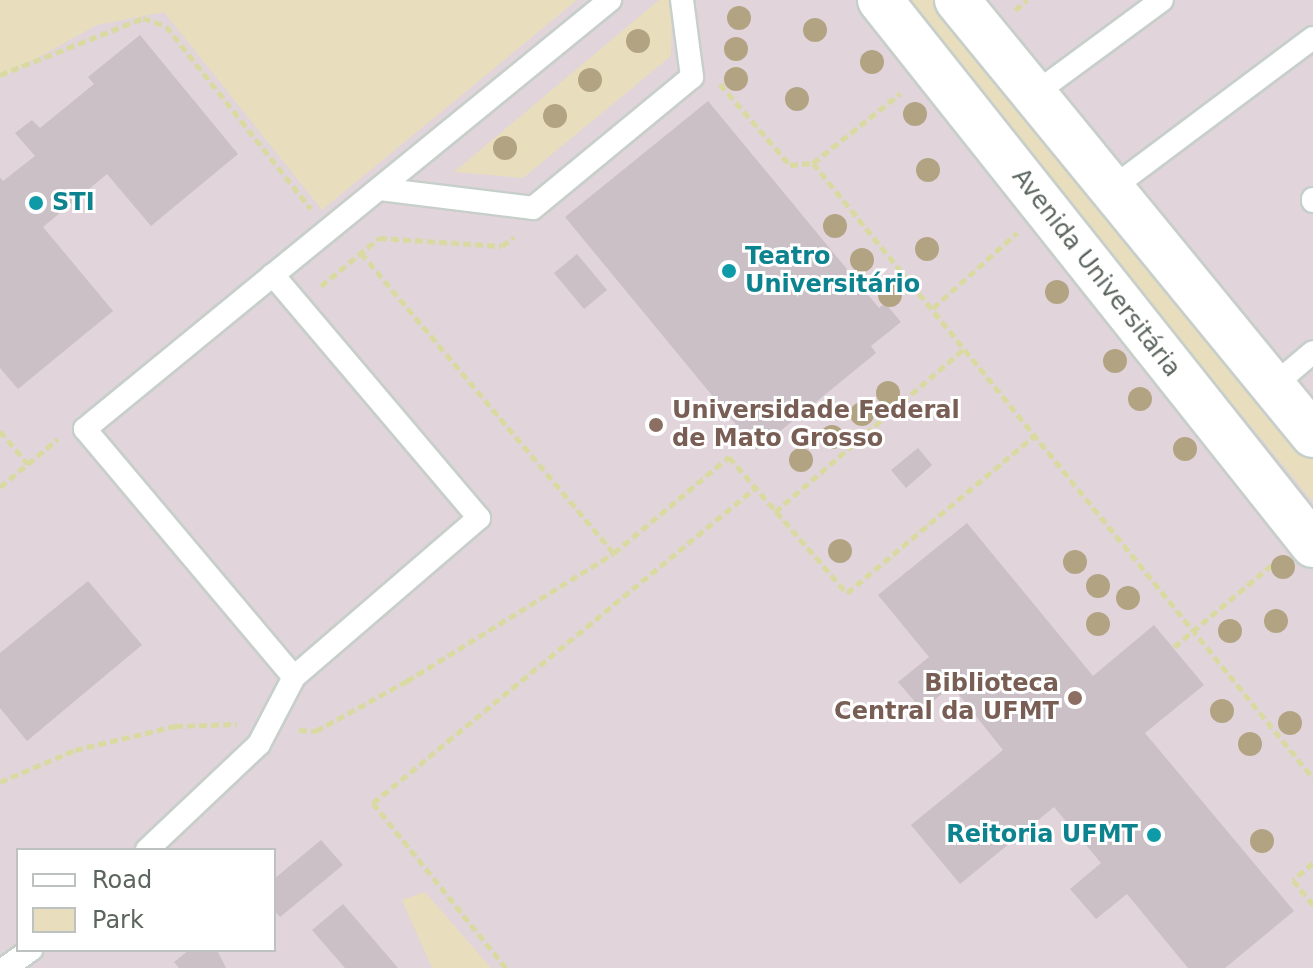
<!DOCTYPE html>
<html>
<head>
<meta charset="utf-8">
<style>
  body { margin:0 }
  #map { position:relative; width:1313px; height:968px; overflow:hidden; background:#efe3e9; font-family:"DejaVu Sans",sans-serif }
  div>[style] { position:absolute }
  .education>* { inset:0; background:#e1d4da }
  .green>* { inset:0; background:#e8debe }
  .building>* { inset:0; background:#cac0c6 }
  .path>* { height:5px; margin-top:-2.5px; transform-origin:0; background:repeating-linear-gradient(90deg,#d9daa1 0 8px,transparent 0 12px) }
  .roads { filter:drop-shadow(2px 0 #c7cfca) drop-shadow(-2px 0 #c7cfca) drop-shadow(0 2px #c7cfca) drop-shadow(0 -2px #c7cfca) }
  .service>* { height:22px; margin:-11px; padding:0 11px; transform-origin:11px; border-radius:11px; background:#fff }
  .tertiary>* { height:44px; margin:-22px; padding:0 22px; transform-origin:22px; border-radius:22px; background:#fff }
  .trees>* { width:24px; height:24px; margin:-12px; border-radius:50%; background:#b2a483 }
  .dots>* { width:22px; height:22px; translate:-50% -50%; box-sizing:border-box; border:4px solid #fff; border-radius:50% }
  span { translate:-50% -50%; white-space:nowrap; text-align:center; line-height:1.15; -webkit-text-stroke:6px #fff; paint-order:stroke }
  .culture-label { font-size:24px; color:#0d838f; font-weight:700 }
  .left { translate:0 -50%; text-align:left }
  .right { translate:-100% -50%; text-align:right }
  .street-label { font-size:24px; color:#5b655e }
  .education-label { font-size:24px; color:#785e54; font-weight:700 }
  .legend { position:absolute; left:16px; top:848px; width:260px; height:104px; box-sizing:border-box; background:#fff; border:2px solid #bdc1bf; margin:0; padding:10px 14px; list-style:none; font-size:24px; color:#5b655e }
  .legend li { display:flex; align-items:center; gap:16px; height:40px }
  .legend b { width:40px; border:2px solid #bdc1bf }
</style>
</head>
<body>
<div id="map">
  <div class="education">
    <div style="clip-path:polygon(evenodd,0 0,1313px 0,1313px 968px,0 968px,0 0,18px 850px,274px 850px,274px 950px,18px 950px,18px 850px)"></div>
  </div>
  <div class="green">
    <div style="clip-path:polygon(0 0,577px 0,322px 210px,164px 12px,97px 25px,0 78px)"></div>
    <div style="clip-path:polygon(659px 0,672px 0,671px 56px,523px 178px,454px 172px)"></div>
    <div style="clip-path:polygon(903px 0,936px 0,1313px 460px,1313px 502px)"></div>
    <div style="clip-path:polygon(425px 892px,491px 968px,432px 968px,402px 900px)"></div>
  </div>
  <div class="building">
    <div style="clip-path:polygon(140px 35px,238px 154px,151px 226px,107px 174px,43px 227px,113px 311px,18px 389px,0 368px,0 177px,3px 181px,35px 156px,15px 133px,32px 120px,40px 128px,94px 84px,88px 77px)"></div>
    <div style="clip-path:polygon(708px 101px,879px 308px,885px 303px,901px 322px,871px 346px,876px 353px,757px 450px,565px 217px)"></div>
    <div style="clip-path:polygon(577px 254px,607px 290px,584px 309px,554px 273px)"></div>
    <div style="clip-path:polygon(918px 448px,932px 465px,906px 488px,891px 470px)"></div>
    <div style="clip-path:polygon(967px 523px,1093px 676px,1154px 625px,1204px 685px,1145px 733px,1294px 911px,1225px 968px,1188px 968px,1127px 894px,1096px 919px,1070px 889px,1101px 863px,1054px 807px,960px 884px,911px 825px,1003px 750px,952px 686px,922px 710px,898px 682px,929px 657px,878px 595px)"></div>
    <div style="clip-path:polygon(88px 581px,142px 645px,27px 741px,0 708px,0 653px)"></div>
    <div style="clip-path:polygon(321px 840px,343px 865px,280px 917px,274px 910px,274px 879px)"></div>
    <div style="clip-path:polygon(343px 904px,398px 968px,345px 968px,312px 930px)"></div>
    <div style="clip-path:polygon(189px 950px,217px 950px,226px 968px,179px 968px,174px 962px)"></div>
  </div>
  <div class="path">
    <div style="left:1015px;top:10px;width:16px;rotate:-40deg"></div>
    <div style="left:0;top:75px;width:154px;rotate:-21.7deg"></div>
    <div style="left:143px;top:18px;width:24px;rotate:19deg"></div>
    <div style="left:166px;top:26px;width:233px;rotate:51.6deg"></div>
    <div style="left:720px;top:84px;width:107px;rotate:49.2deg"></div>
    <div style="left:790px;top:165px;width:23px;rotate:-5deg"></div>
    <div style="left:813px;top:163px;width:112px;rotate:-38.5deg"></div>
    <div style="left:813px;top:163px;width:793px;rotate:50.89deg"></div>
    <div style="left:361px;top:253px;width:392px;rotate:49.9deg"></div>
    <div style="left:614px;top:553px;width:150px;rotate:-39.9deg"></div>
    <div style="left:729px;top:457px;width:180px;rotate:49.1deg"></div>
    <div style="left:847px;top:593px;width:246px;rotate:-40deg"></div>
    <div style="left:321px;top:286px;width:75px;rotate:-39.6deg"></div>
    <div style="left:379px;top:238px;width:123px;rotate:3.7deg"></div>
    <div style="left:502px;top:246px;width:15px;rotate:-37deg"></div>
    <div style="left:933px;top:308px;width:113px;rotate:-41.8deg"></div>
    <div style="left:0;top:431px;width:43px;rotate:49.7deg"></div>
    <div style="left:0;top:487px;width:75px;rotate:-39.6deg"></div>
    <div style="left:775px;top:512px;width:250px;rotate:-40.8deg"></div>
    <div style="left:1174px;top:647px;width:131px;rotate:-40deg"></div>
    <div style="left:299px;top:730px;width:17px;rotate:3deg"></div>
    <div style="left:316px;top:731px;width:104px;rotate:-28.8deg"></div>
    <div style="left:407px;top:681px;width:243px;rotate:-31.7deg"></div>
    <div style="left:0;top:782px;width:82px;rotate:-23.1deg"></div>
    <div style="left:75px;top:750px;width:103px;rotate:-13.5deg"></div>
    <div style="left:175px;top:726px;width:62px;rotate:-1.8deg"></div>
    <div style="left:1313px;top:863px;width:26px;rotate:140deg"></div>
    <div style="left:1293px;top:880px;width:32px;rotate:51deg"></div>
    <div style="left:506px;top:968px;width:212px;rotate:-128.9deg"></div>
    <div style="left:373px;top:803px;width:495px;rotate:-39.5deg"></div>
  </div>
  <div class="roads">
    <div class="service">
      <div style="left:1033px;top:95px;width:160px;rotate:-36.4deg"></div>
      <div style="left:379px;top:189px;width:155px;rotate:7deg"></div>
      <div style="left:533px;top:208px;width:206px;rotate:-39.5deg"></div>
      <div style="left:692px;top:77px;width:78px;rotate:-97.4deg"></div>
      <div style="left:1111px;top:189px;width:252px;rotate:-36.8deg"></div>
      <div style="left:1313px;top:199px;width:2px;rotate:90deg"></div>
      <div style="left:273px;top:275px;width:435px;rotate:-39.2deg"></div>
      <div style="left:1273px;top:386px;width:52px;rotate:-40.4deg"></div>
      <div style="left:147px;top:850px;width:154px;rotate:-43.4deg"></div>
      <div style="left:259px;top:744px;width:76px;rotate:-62.4deg"></div>
      <div style="left:294px;top:677px;width:244px;rotate:-40.7deg"></div>
      <div style="left:479px;top:518px;width:319px;rotate:-130.3deg"></div>
      <div style="left:273px;top:275px;width:243px;rotate:140.7deg"></div>
      <div style="left:85px;top:429px;width:324px;rotate:49.9deg"></div>
      <div style="left:5px;top:968px;width:32px;rotate:-35deg"></div>
    </div>
    <div class="tertiary">
      <div style="left:880px;top:0;width:696px;rotate:51.53deg"></div>
      <div style="left:957px;top:0;width:562px;rotate:50.7deg"></div>
    </div>
  </div>
  <div class="trees">
    <div style="left:739px;top:18px"></div>
    <div style="left:815px;top:30px"></div>
    <div style="left:638px;top:41px"></div>
    <div style="left:736px;top:49px"></div>
    <div style="left:872px;top:62px"></div>
    <div style="left:736px;top:79px"></div>
    <div style="left:590px;top:80px"></div>
    <div style="left:797px;top:99px"></div>
    <div style="left:915px;top:114px"></div>
    <div style="left:555px;top:116px"></div>
    <div style="left:505px;top:148px"></div>
    <div style="left:928px;top:170px"></div>
    <div style="left:835px;top:226px"></div>
    <div style="left:927px;top:249px"></div>
    <div style="left:862px;top:260px"></div>
    <div style="left:1057px;top:292px"></div>
    <div style="left:890px;top:295px"></div>
    <div style="left:1115px;top:361px"></div>
    <div style="left:888px;top:393px"></div>
    <div style="left:1140px;top:399px"></div>
    <div style="left:862px;top:414px"></div>
    <div style="left:832px;top:437px"></div>
    <div style="left:1185px;top:449px"></div>
    <div style="left:801px;top:460px"></div>
    <div style="left:840px;top:551px"></div>
    <div style="left:1075px;top:562px"></div>
    <div style="left:1283px;top:567px"></div>
    <div style="left:1098px;top:586px"></div>
    <div style="left:1128px;top:598px"></div>
    <div style="left:1276px;top:621px"></div>
    <div style="left:1098px;top:624px"></div>
    <div style="left:1230px;top:631px"></div>
    <div style="left:1222px;top:711px"></div>
    <div style="left:1290px;top:723px"></div>
    <div style="left:1250px;top:744px"></div>
    <div style="left:1262px;top:841px"></div>
  </div>
  <div class="dots">
    <div style="left:36px;top:203px;background:#0f9aa8"></div>
    <div style="left:729px;top:271px;background:#0f9aa8"></div>
    <div style="left:656px;top:425px;background:#8d6e63"></div>
    <div style="left:1075px;top:698px;background:#8d6e63"></div>
    <div style="left:1154px;top:835px;background:#0f9aa8"></div>
  </div>
  <div class="culture-label">
    <span class="left" style="left:52px;top:203px">STI</span>
    <span class="left" style="left:745px;top:271px">Teatro<br>Universitário</span>
    <span class="right" style="left:1138px;top:835px">Reitoria UFMT</span>
  </div>
  <div class="street-label">
    <span style="left:1096px;top:273px;rotate:52deg">Avenida Universitária</span>
  </div>
  <div class="education-label">
    <span class="left" style="left:672px;top:425px">Universidade Federal<br>de Mato Grosso</span>
    <span class="right" style="left:1059px;top:698px">Biblioteca<br>Central da UFMT</span>
  </div>
  <ul class="legend">
  <li><b style="height:10px;background:#fff"></b>Road</li>
  <li><b style="height:22px;background:#e8debe"></b>Park</li>
  </ul>
</div>
</body>
</html>
